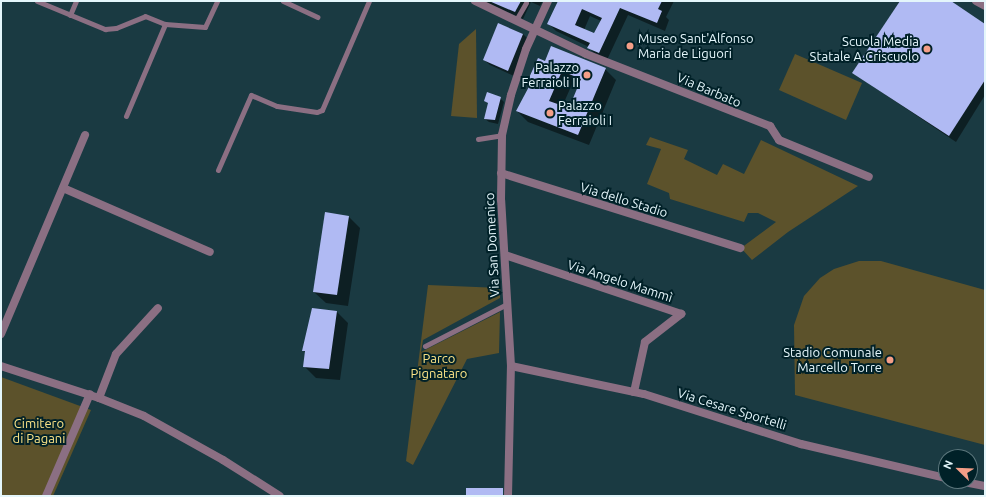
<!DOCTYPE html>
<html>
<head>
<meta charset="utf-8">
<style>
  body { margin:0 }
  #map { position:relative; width:986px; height:497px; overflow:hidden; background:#1a3a42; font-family:Ubuntu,sans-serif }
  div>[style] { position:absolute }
  .green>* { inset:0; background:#5c522b }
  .shadow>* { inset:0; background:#0007 }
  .building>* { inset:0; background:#b0baf3 }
  .service>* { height:5px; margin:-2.5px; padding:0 2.5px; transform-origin:2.5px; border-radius:2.5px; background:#8b6f83 }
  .minor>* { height:8px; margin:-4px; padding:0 4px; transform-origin:4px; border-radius:4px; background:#8b6f83 }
  .tertiary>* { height:8px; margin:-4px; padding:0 4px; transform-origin:4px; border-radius:4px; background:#8b6f83 }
  .dots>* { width:11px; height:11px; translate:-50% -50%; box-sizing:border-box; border:2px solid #002128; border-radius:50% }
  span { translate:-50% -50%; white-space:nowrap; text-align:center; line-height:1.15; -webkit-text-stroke:4px #002128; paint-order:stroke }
  .poi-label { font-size:13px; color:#e4f6fb }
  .left { translate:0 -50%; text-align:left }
  .right { translate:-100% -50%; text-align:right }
  .street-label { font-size:13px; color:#e4f6fb }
  .park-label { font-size:13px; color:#f8e286 }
  .frame { position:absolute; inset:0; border:2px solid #e4f6fb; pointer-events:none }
  .north { position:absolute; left:938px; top:449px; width:40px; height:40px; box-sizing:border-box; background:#002128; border:1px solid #5b767c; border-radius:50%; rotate:293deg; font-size:11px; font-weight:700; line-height:16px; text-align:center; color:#e4f6fb }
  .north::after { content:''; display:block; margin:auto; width:14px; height:18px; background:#f49e87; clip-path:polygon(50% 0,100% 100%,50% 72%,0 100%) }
</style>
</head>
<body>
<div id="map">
  <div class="green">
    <div style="clip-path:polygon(476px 29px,477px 118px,451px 116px,459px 44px)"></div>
    <div style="clip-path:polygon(795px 54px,862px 83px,846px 120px,779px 90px)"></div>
    <div style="clip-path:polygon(650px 137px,688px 150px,684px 159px,717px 175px,723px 164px,744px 174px,761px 140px,858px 186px,788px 232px,752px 260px,741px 248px,776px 222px,758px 213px,748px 213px,744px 222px,670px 199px,669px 193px,647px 184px,661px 149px,646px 145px)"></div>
    <div style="clip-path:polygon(859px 261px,881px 261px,985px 290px,985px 445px,795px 395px,794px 325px,804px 296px,820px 278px,834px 269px)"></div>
    <div style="clip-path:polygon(428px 285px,500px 288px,500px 298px,423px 340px,421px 352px,500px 312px,499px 353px,467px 359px,413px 465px,406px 461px)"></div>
    <div style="clip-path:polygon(1px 377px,91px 410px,53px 496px,1px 496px)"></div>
  </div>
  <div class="shadow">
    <div style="clip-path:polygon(483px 1px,543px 1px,540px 6px,531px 2px,523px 19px)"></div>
    <div style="clip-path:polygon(evenodd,559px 1px,674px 1px,666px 17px,669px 20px,665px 31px,628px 15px,607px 60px,596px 56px,589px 47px,556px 31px,548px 23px,559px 1px,590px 16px,601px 21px,595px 35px,584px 30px,590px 16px)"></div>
    <div style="clip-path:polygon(901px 1px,949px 1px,985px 25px,985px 95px,956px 142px,853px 73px)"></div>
    <div style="clip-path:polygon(499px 24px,523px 34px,529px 40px,514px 76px,490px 65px,484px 60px)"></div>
    <div style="clip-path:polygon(evenodd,546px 62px,605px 69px,616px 80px,589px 145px,528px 122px,517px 111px,532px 82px,530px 80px,546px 62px,573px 82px,579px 84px,569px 110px,562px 107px,573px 82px)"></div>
    <div style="clip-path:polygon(500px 98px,504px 102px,498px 124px,489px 122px,485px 119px,489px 104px,485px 101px)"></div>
    <div style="clip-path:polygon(349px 217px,360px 228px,348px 306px,326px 303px,314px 292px)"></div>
    <div style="clip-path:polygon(337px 312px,348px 323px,340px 380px,316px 378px,304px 366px,306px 353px,303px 350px)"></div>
  </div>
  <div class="building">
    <div style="clip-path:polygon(489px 1px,521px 1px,515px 12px)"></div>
    <div style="clip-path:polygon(evenodd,558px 1px,662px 1px,658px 9px,662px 11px,657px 23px,620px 8px,599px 53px,587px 48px,590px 43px,547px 24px,558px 1px,582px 9px,602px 18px,594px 33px,575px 25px,582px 9px)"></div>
    <div style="clip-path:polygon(900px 1px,951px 1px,985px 24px,985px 80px,949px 136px,852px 73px)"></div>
    <div style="clip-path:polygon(498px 23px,523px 34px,508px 71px,483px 60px)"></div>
    <div style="clip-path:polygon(evenodd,551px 46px,606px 68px,578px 135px,516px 111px,532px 81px,528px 80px,538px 58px,545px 61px,551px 46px,562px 71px,581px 79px,569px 108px,549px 101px,562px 71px)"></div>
    <div style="clip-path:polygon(487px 92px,501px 97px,495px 120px,484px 119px,488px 103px,484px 101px)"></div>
    <div style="clip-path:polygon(325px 212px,349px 216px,337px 295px,313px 292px)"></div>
    <div style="clip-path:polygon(312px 308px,337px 311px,329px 369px,303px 367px,305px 351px,302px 351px)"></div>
    <div style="clip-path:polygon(466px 488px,503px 488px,503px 496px,466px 496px)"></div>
  </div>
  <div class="service">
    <div style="left:37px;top:1px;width:74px;rotate:22.4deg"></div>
    <div style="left:105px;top:29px;width:11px;rotate:-5deg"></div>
    <div style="left:116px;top:28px;width:31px;rotate:-22deg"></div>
    <div style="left:145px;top:16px;width:22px;rotate:22deg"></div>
    <div style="left:283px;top:1px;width:38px;rotate:25deg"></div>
    <div style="left:70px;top:15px;width:15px;rotate:-67deg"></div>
    <div style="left:516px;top:20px;width:20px;rotate:-60deg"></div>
    <div style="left:126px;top:116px;width:100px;rotate:-67deg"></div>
    <div style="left:165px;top:24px;width:40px;rotate:4.3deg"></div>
    <div style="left:205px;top:27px;width:29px;rotate:-65deg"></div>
    <div style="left:478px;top:139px;width:24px;rotate:-9deg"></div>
    <div style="left:218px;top:170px;width:82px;rotate:-66.3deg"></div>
    <div style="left:251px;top:95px;width:28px;rotate:23deg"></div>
    <div style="left:277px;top:106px;width:40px;rotate:8.5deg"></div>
    <div style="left:317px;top:112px;width:5px;rotate:-22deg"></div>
    <div style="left:322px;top:110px;width:119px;rotate:-66.7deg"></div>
    <div style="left:425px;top:346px;width:92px;rotate:-27.1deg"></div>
  </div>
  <div class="minor">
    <div style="left:475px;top:1px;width:123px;rotate:25.5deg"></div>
    <div style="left:586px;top:54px;width:198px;rotate:21.4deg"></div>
    <div style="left:770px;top:126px;width:17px;rotate:57deg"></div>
    <div style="left:779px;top:140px;width:97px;rotate:22.3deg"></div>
    <div style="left:976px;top:1px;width:10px;rotate:29deg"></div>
    <div style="left:501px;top:173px;width:251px;rotate:17.4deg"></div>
    <div style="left:63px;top:188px;width:160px;rotate:23.5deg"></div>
    <div style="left:505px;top:255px;width:186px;rotate:18.5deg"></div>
    <div style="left:1px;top:334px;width:216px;rotate:-67.1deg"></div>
    <div style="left:511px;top:366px;width:136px;rotate:11.9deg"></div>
    <div style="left:644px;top:394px;width:165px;rotate:17.7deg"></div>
    <div style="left:801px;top:444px;width:149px;rotate:13.2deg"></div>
    <div style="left:634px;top:392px;width:51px;rotate:-77.6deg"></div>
    <div style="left:645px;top:342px;width:46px;rotate:-37.9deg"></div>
    <div style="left:99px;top:398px;width:47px;rotate:-68.9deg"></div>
    <div style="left:116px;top:354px;width:62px;rotate:-47.6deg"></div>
    <div style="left:959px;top:481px;width:26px;rotate:11deg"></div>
    <div style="left:46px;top:496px;width:111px;rotate:-66.7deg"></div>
  </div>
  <div class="tertiary">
    <div style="left:1px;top:366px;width:103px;rotate:18.1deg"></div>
    <div style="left:99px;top:398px;width:48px;rotate:21.8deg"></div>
    <div style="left:144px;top:416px;width:90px;rotate:29.1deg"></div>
    <div style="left:223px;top:460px;width:67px;rotate:32.3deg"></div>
    <div style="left:508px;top:496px;width:130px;rotate:-88.7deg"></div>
    <div style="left:511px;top:366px;width:166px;rotate:-93.4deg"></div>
    <div style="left:501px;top:200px;width:65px;rotate:-89.1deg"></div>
    <div style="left:502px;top:135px;width:41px;rotate:-77.3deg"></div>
    <div style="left:511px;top:95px;width:48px;rotate:-71.9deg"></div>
    <div style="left:526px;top:49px;width:53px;rotate:-65.4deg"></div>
  </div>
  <div class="dots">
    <div style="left:630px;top:46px;background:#f49e87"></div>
    <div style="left:927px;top:49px;background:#f49e87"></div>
    <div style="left:587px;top:75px;background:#f49e87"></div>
    <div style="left:550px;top:113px;background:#f49e87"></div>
    <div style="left:890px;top:360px;background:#f49e87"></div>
  </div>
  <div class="poi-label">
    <span class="left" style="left:638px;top:46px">Museo Sant'Alfonso<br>Maria de Liguori</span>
    <span class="right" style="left:919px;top:49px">Scuola Media<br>Statale A.Criscuolo</span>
    <span class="right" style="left:579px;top:75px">Palazzo<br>Ferraioli II</span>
    <span class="left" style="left:558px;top:113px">Palazzo<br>Ferraioli I</span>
    <span class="right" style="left:882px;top:360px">Stadio Comunale<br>Marcello Torre</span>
  </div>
  <div class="street-label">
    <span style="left:709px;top:90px;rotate:23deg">Via Barbato</span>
    <span style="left:624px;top:200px;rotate:17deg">Via dello Stadio</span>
    <span style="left:492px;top:245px;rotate:-93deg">Via San Domenico</span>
    <span style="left:620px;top:281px;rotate:18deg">Via Angelo Mammì</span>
    <span style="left:732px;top:409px;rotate:17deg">Via Cesare Sportelli</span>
  </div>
  <div class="park-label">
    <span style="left:439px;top:366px">Parco<br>Pignataro</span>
    <span style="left:39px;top:431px">Cimitero<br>di Pagani</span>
  </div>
  <div class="frame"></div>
  <div class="north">N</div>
</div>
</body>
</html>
